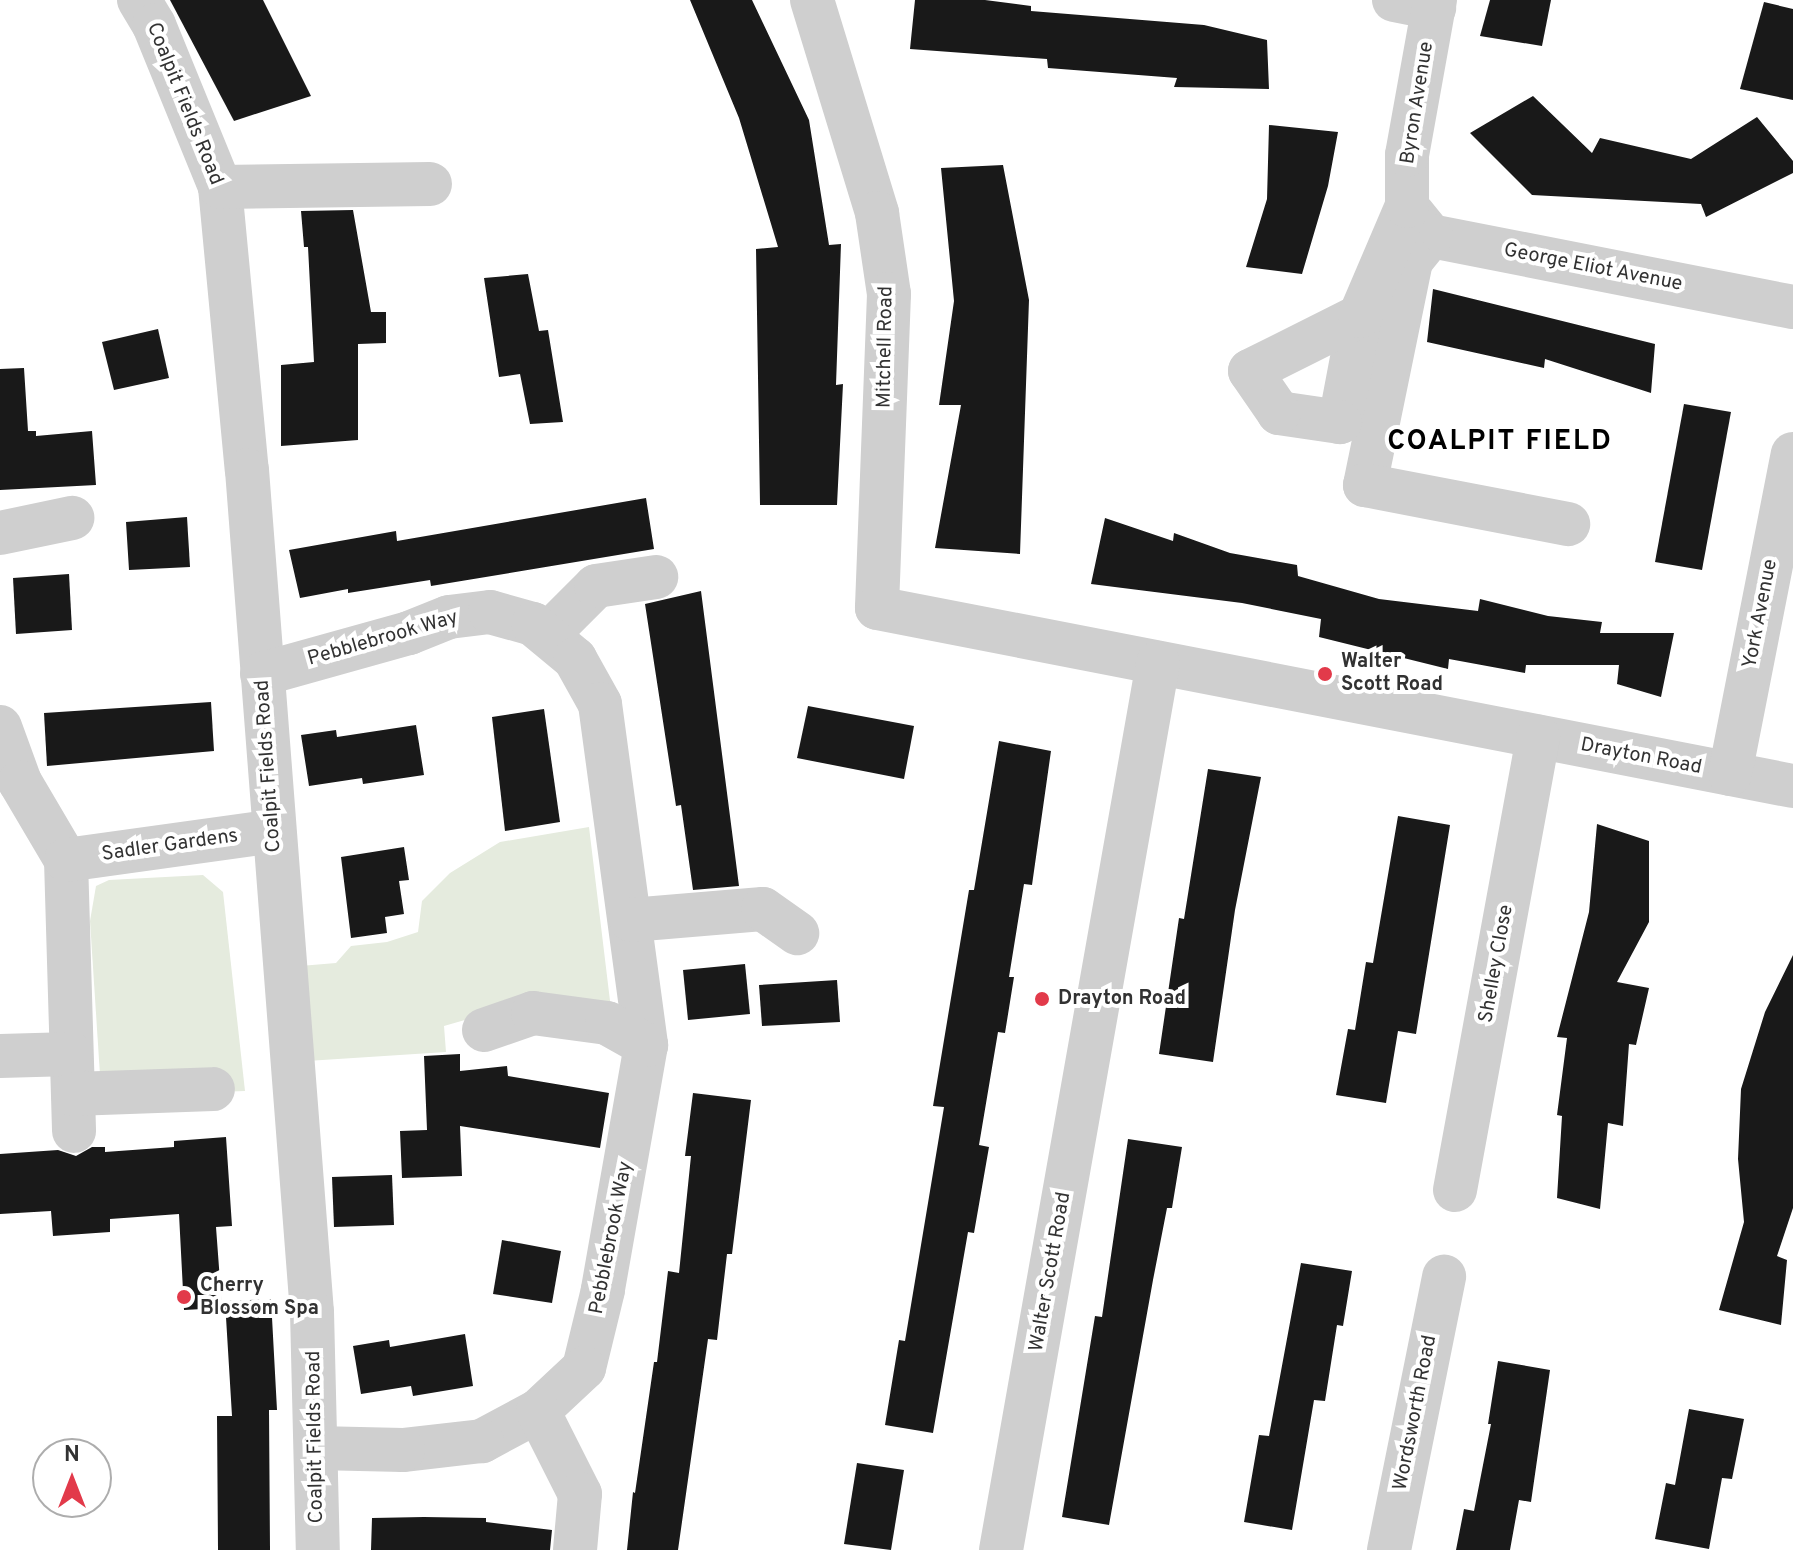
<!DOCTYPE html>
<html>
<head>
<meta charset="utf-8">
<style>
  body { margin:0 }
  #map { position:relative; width:1793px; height:1550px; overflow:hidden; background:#fff; font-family:Overpass,sans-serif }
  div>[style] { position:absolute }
  .green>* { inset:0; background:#e5ebde }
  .building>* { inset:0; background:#191919 }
  .minor>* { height:44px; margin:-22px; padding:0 22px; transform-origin:22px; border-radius:22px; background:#cfcfcf }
  .dots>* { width:22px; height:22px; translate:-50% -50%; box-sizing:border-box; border:4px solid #fff; border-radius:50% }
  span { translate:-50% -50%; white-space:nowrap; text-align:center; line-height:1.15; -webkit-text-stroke:8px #fff; paint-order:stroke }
  .street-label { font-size:20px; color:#323232 }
  .poi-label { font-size:20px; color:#323232; font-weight:700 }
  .left { translate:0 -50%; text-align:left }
  .district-label { font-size:28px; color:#000; font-weight:700; letter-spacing:2px }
  .north { position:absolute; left:32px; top:1438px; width:80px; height:80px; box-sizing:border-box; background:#fff; border:2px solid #adadad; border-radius:50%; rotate:0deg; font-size:22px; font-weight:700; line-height:32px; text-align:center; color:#323232 }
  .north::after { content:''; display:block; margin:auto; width:28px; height:36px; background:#e23a4a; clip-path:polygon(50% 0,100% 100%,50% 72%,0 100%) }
</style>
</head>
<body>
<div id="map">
  <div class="green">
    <div style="clip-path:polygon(589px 827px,611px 1009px,517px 1005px,444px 1026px,446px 1052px,307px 1061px,300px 966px,336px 963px,351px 946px,387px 942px,418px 932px,422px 901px,450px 873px,500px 842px)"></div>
    <div style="clip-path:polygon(203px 875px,223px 892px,245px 1091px,218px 1092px,100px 1075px,90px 921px,96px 886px,109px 880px)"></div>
  </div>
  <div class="building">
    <div style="clip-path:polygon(170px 0,263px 0,311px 96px,234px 121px)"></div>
    <div style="clip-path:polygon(690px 0,752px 0,809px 120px,829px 245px,841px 244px,836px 385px,843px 384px,837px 505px,760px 505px,756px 249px,778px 247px,739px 118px)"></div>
    <div style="clip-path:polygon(915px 0,985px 0,1031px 6px,1031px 11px,1204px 25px,1267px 40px,1269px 89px,1174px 87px,1177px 78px,1048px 68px,1047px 59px,910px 49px)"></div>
    <div style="clip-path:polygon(1490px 0,1551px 0,1542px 46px,1480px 36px)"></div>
    <div style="clip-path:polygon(1764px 2px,1793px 9px,1793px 100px,1740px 89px)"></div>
    <div style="clip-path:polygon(1533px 96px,1592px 153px,1600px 138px,1691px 159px,1757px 117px,1793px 161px,1793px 173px,1706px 217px,1701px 204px,1532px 195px,1470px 133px)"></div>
    <div style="clip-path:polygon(1269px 125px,1338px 132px,1328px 186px,1302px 274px,1246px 267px,1267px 199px)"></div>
    <div style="clip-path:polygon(1003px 165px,1029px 300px,1020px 554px,935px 548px,961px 405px,939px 405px,954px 301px,941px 168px)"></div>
    <div style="clip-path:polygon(353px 210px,371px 312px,386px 312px,386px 343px,358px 344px,358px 440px,281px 446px,281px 365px,314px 362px,308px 247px,304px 247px,301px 211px)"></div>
    <div style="clip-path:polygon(528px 274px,539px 331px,548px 330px,563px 422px,530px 424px,520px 374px,499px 377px,484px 278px)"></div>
    <div style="clip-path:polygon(1433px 289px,1655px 344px,1651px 393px,1545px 359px,1544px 368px,1427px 342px)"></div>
    <div style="clip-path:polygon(158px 329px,169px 378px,114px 390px,102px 342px)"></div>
    <div style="clip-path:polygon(24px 368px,28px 431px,36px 431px,36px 436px,92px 431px,96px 485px,0 490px,0 369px)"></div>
    <div style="clip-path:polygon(1684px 404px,1731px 412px,1702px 570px,1655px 562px)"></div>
    <div style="clip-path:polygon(646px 498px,654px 549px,431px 586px,430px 580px,348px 593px,348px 589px,300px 598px,289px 550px,396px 531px,397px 541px)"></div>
    <div style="clip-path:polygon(187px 517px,190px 567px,129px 570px,126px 522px)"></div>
    <div style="clip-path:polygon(1105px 518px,1173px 541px,1174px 533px,1230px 553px,1297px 565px,1298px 576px,1379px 599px,1478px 611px,1480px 599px,1548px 616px,1602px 622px,1600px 633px,1674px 633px,1661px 697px,1617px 684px,1619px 665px,1526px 665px,1525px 673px,1449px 659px,1448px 669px,1319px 637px,1321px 619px,1242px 603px,1091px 584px)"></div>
    <div style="clip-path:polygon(69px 574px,72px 630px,16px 634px,13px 578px)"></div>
    <div style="clip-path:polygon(701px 591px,739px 886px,693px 890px,681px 805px,676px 806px,645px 604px)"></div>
    <div style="clip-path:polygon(211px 702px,214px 751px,47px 766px,44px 713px)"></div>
    <div style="clip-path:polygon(808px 706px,914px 726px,904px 779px,797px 758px)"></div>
    <div style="clip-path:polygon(544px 709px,560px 822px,505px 831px,492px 717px)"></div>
    <div style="clip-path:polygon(416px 725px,424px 775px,363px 784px,362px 778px,309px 786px,301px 735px,336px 730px,337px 737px)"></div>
    <div style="clip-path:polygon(999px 741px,1051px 751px,1032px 885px,1024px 884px,1009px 977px,1014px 977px,1005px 1033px,998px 1032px,979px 1145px,989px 1147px,974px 1233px,968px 1232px,933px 1433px,885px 1425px,899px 1340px,905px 1341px,944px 1107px,933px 1106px,969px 890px,974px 890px)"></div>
    <div style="clip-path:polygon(1208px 769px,1261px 777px,1235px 910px,1213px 1062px,1159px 1054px,1179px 918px,1184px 919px)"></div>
    <div style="clip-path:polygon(1398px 816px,1450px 825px,1416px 1034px,1398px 1031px,1386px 1103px,1336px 1095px,1348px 1029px,1355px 1030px,1366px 962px,1373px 963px)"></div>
    <div style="clip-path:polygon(1597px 824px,1649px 841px,1649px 922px,1617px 982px,1649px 988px,1636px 1045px,1629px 1044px,1623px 1126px,1608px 1123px,1600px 1209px,1557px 1198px,1562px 1116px,1557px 1115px,1567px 1038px,1557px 1037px,1589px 912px)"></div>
    <div style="clip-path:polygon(404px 847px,409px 880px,399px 881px,404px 914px,385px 917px,387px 933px,351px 938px,341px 857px)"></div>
    <div style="clip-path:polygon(1793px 955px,1793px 1208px,1777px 1256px,1787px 1260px,1781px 1325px,1719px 1310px,1744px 1222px,1738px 1159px,1741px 1089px,1765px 1012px)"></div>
    <div style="clip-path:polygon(745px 964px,750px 1014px,688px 1020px,683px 970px)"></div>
    <div style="clip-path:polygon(837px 980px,840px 1022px,762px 1026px,759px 985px)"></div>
    <div style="clip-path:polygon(460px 1054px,460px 1071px,507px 1066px,508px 1076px,609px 1093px,600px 1148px,460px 1126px,462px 1176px,402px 1178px,400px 1131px,427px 1130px,424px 1056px)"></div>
    <div style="clip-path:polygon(693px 1093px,751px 1100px,732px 1254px,727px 1254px,717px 1340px,708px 1339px,678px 1550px,627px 1550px,633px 1492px,635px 1493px,654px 1362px,657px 1362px,668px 1271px,679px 1273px,691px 1156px,685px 1156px)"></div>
    <div style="clip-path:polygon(226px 1137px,232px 1226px,216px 1227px,222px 1308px,184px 1310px,179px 1214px,110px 1219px,110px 1232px,53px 1236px,51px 1211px,0 1214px,0 1154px,58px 1150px,76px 1156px,92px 1147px,105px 1147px,105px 1152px,174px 1147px,174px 1141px)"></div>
    <div style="clip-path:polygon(1128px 1139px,1182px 1147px,1172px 1208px,1167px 1208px,1153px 1280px,1109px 1525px,1062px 1517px,1095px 1316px,1102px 1317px)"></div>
    <div style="clip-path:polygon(392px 1175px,394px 1225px,334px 1227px,332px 1177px)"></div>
    <div style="clip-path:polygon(502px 1240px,561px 1251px,552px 1303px,493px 1294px)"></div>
    <div style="clip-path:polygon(1301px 1263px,1352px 1271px,1343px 1326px,1337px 1325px,1325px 1401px,1314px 1400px,1292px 1530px,1244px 1522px,1259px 1435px,1269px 1436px)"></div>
    <div style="clip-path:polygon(271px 1299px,277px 1410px,269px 1410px,270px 1550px,218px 1550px,217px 1416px,232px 1416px,225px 1301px)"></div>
    <div style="clip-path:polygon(465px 1334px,473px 1386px,413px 1396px,411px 1386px,361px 1394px,353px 1346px,389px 1340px,390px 1347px)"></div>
    <div style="clip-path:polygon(1498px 1361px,1550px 1370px,1531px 1502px,1519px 1500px,1510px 1550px,1456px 1550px,1464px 1509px,1474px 1511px,1491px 1424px,1488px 1424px)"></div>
    <div style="clip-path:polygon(1689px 1409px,1744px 1419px,1732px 1479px,1722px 1478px,1709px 1549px,1655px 1539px,1666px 1483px,1675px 1485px)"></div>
    <div style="clip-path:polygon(857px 1463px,904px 1470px,891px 1550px,844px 1544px)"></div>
    <div style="clip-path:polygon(424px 1517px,486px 1518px,486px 1522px,552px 1530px,550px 1550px,371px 1550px,372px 1518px)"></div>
  </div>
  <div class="minor">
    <div style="left:139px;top:0;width:29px;rotate:59deg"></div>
    <div style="left:154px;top:25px;width:175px;rotate:67.8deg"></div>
    <div style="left:220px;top:187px;width:284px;rotate:84.6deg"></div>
    <div style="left:247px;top:470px;width:845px;rotate:85.59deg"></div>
    <div style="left:312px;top:1312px;width:238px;rotate:88.6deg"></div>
    <div style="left:812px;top:0;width:223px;rotate:73deg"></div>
    <div style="left:877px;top:213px;width:82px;rotate:81.6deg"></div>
    <div style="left:889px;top:294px;width:314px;rotate:92.2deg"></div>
    <div style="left:877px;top:608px;width:933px;rotate:11deg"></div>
    <div style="left:1394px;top:0;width:41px;rotate:11.3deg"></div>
    <div style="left:220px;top:187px;width:210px;rotate:-0.8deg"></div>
    <div style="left:1413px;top:214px;width:28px;rotate:51deg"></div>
    <div style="left:1431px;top:236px;width:369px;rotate:11.1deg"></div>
    <div style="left:1431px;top:236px;width:32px;rotate:129deg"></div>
    <div style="left:1411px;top:261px;width:229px;rotate:101.6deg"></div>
    <div style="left:1365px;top:485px;width:207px;rotate:10.9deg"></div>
    <div style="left:1360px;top:316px;width:108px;rotate:100.7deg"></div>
    <div style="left:1340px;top:422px;width:62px;rotate:-171.6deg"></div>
    <div style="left:1279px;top:413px;width:51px;rotate:-124.6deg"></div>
    <div style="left:1250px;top:371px;width:123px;rotate:-26.6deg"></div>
    <div style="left:1360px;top:316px;width:120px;rotate:-66.9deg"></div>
    <div style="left:1407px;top:206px;width:51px;rotate:-90deg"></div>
    <div style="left:1407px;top:155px;width:158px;rotate:-79.8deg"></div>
    <div style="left:0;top:533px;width:74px;rotate:-11.8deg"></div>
    <div style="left:547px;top:635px;width:69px;rotate:-45deg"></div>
    <div style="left:596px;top:586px;width:61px;rotate:-8.5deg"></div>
    <div style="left:262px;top:674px;width:153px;rotate:-15.6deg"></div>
    <div style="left:409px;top:633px;width:43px;rotate:-21.8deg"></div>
    <div style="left:449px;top:617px;width:41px;rotate:-7deg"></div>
    <div style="left:490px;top:612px;width:45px;rotate:15.6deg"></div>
    <div style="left:533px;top:624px;width:55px;rotate:39.8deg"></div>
    <div style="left:575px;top:659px;width:51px;rotate:60.9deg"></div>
    <div style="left:600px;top:704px;width:344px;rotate:82.3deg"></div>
    <div style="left:646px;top:1045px;width:249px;rotate:100deg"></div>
    <div style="left:603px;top:1290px;width:80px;rotate:103.7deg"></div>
    <div style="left:584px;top:1368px;width:63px;rotate:136.9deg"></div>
    <div style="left:538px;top:1411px;width:64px;rotate:151.8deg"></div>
    <div style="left:482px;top:1441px;width:80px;rotate:173.5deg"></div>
    <div style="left:403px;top:1450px;width:87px;rotate:-178.7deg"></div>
    <div style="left:0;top:727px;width:59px;rotate:70deg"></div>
    <div style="left:20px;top:782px;width:91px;rotate:59.5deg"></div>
    <div style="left:66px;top:860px;width:271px;rotate:88.3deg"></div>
    <div style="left:1730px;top:774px;width:326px;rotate:-78.9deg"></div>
    <div style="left:66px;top:860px;width:210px;rotate:-7.9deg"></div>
    <div style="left:631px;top:920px;width:132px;rotate:-4.8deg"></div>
    <div style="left:763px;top:909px;width:42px;rotate:35.2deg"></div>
    <div style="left:484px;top:1030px;width:52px;rotate:-19.1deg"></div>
    <div style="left:533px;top:1013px;width:75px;rotate:7.7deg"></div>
    <div style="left:607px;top:1023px;width:45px;rotate:29.4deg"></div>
    <div style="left:0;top:1056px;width:71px;rotate:-1.6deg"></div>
    <div style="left:73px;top:1094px;width:140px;rotate:-2deg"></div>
    <div style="left:1455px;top:1190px;width:461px;rotate:-79.6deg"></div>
    <div style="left:538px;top:1411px;width:93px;rotate:63.2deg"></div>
    <div style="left:580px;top:1494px;width:56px;rotate:95.1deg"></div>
    <div style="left:1001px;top:1550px;width:901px;rotate:-79.96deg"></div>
    <div style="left:1389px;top:1550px;width:279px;rotate:-78.6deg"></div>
  </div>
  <div class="dots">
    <div style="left:1325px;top:674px;background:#e23a4a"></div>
    <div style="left:1042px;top:999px;background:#e23a4a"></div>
    <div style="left:184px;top:1297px;background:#e23a4a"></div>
  </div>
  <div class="street-label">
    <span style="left:1418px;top:103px;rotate:-81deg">Byron Avenue</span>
    <span style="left:184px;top:104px;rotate:68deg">Coalpit Fields Road</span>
    <span style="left:1593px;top:268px;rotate:11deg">George Eliot Avenue</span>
    <span style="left:886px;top:347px;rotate:-89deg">Mitchell Road</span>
    <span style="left:1761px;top:614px;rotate:-79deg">York Avenue</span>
    <span style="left:383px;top:639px;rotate:-16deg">Pebblebrook Way</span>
    <span style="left:1641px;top:757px;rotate:11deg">Drayton Road</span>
    <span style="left:269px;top:766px;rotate:-94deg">Coalpit Fields Road</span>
    <span style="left:170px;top:846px;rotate:-8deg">Sadler Gardens</span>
    <span style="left:1497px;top:964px;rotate:-80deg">Shelley Close</span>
    <span style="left:612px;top:1238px;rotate:-79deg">Pebblebrook Way</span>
    <span style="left:1051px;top:1272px;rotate:-80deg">Walter Scott Road</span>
    <span style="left:1416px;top:1413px;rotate:-79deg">Wordsworth Road</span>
    <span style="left:316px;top:1437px;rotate:-91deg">Coalpit Fields Road</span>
  </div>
  <div class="poi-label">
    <span class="left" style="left:1341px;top:674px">Walter<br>Scott Road</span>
    <span class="left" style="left:1058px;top:999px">Drayton Road</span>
    <span class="left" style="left:200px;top:1298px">Cherry<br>Blossom Spa</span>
  </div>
  <div class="district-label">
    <span style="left:1500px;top:442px">COALPIT FIELD</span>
  </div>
  <div class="north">N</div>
</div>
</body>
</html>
